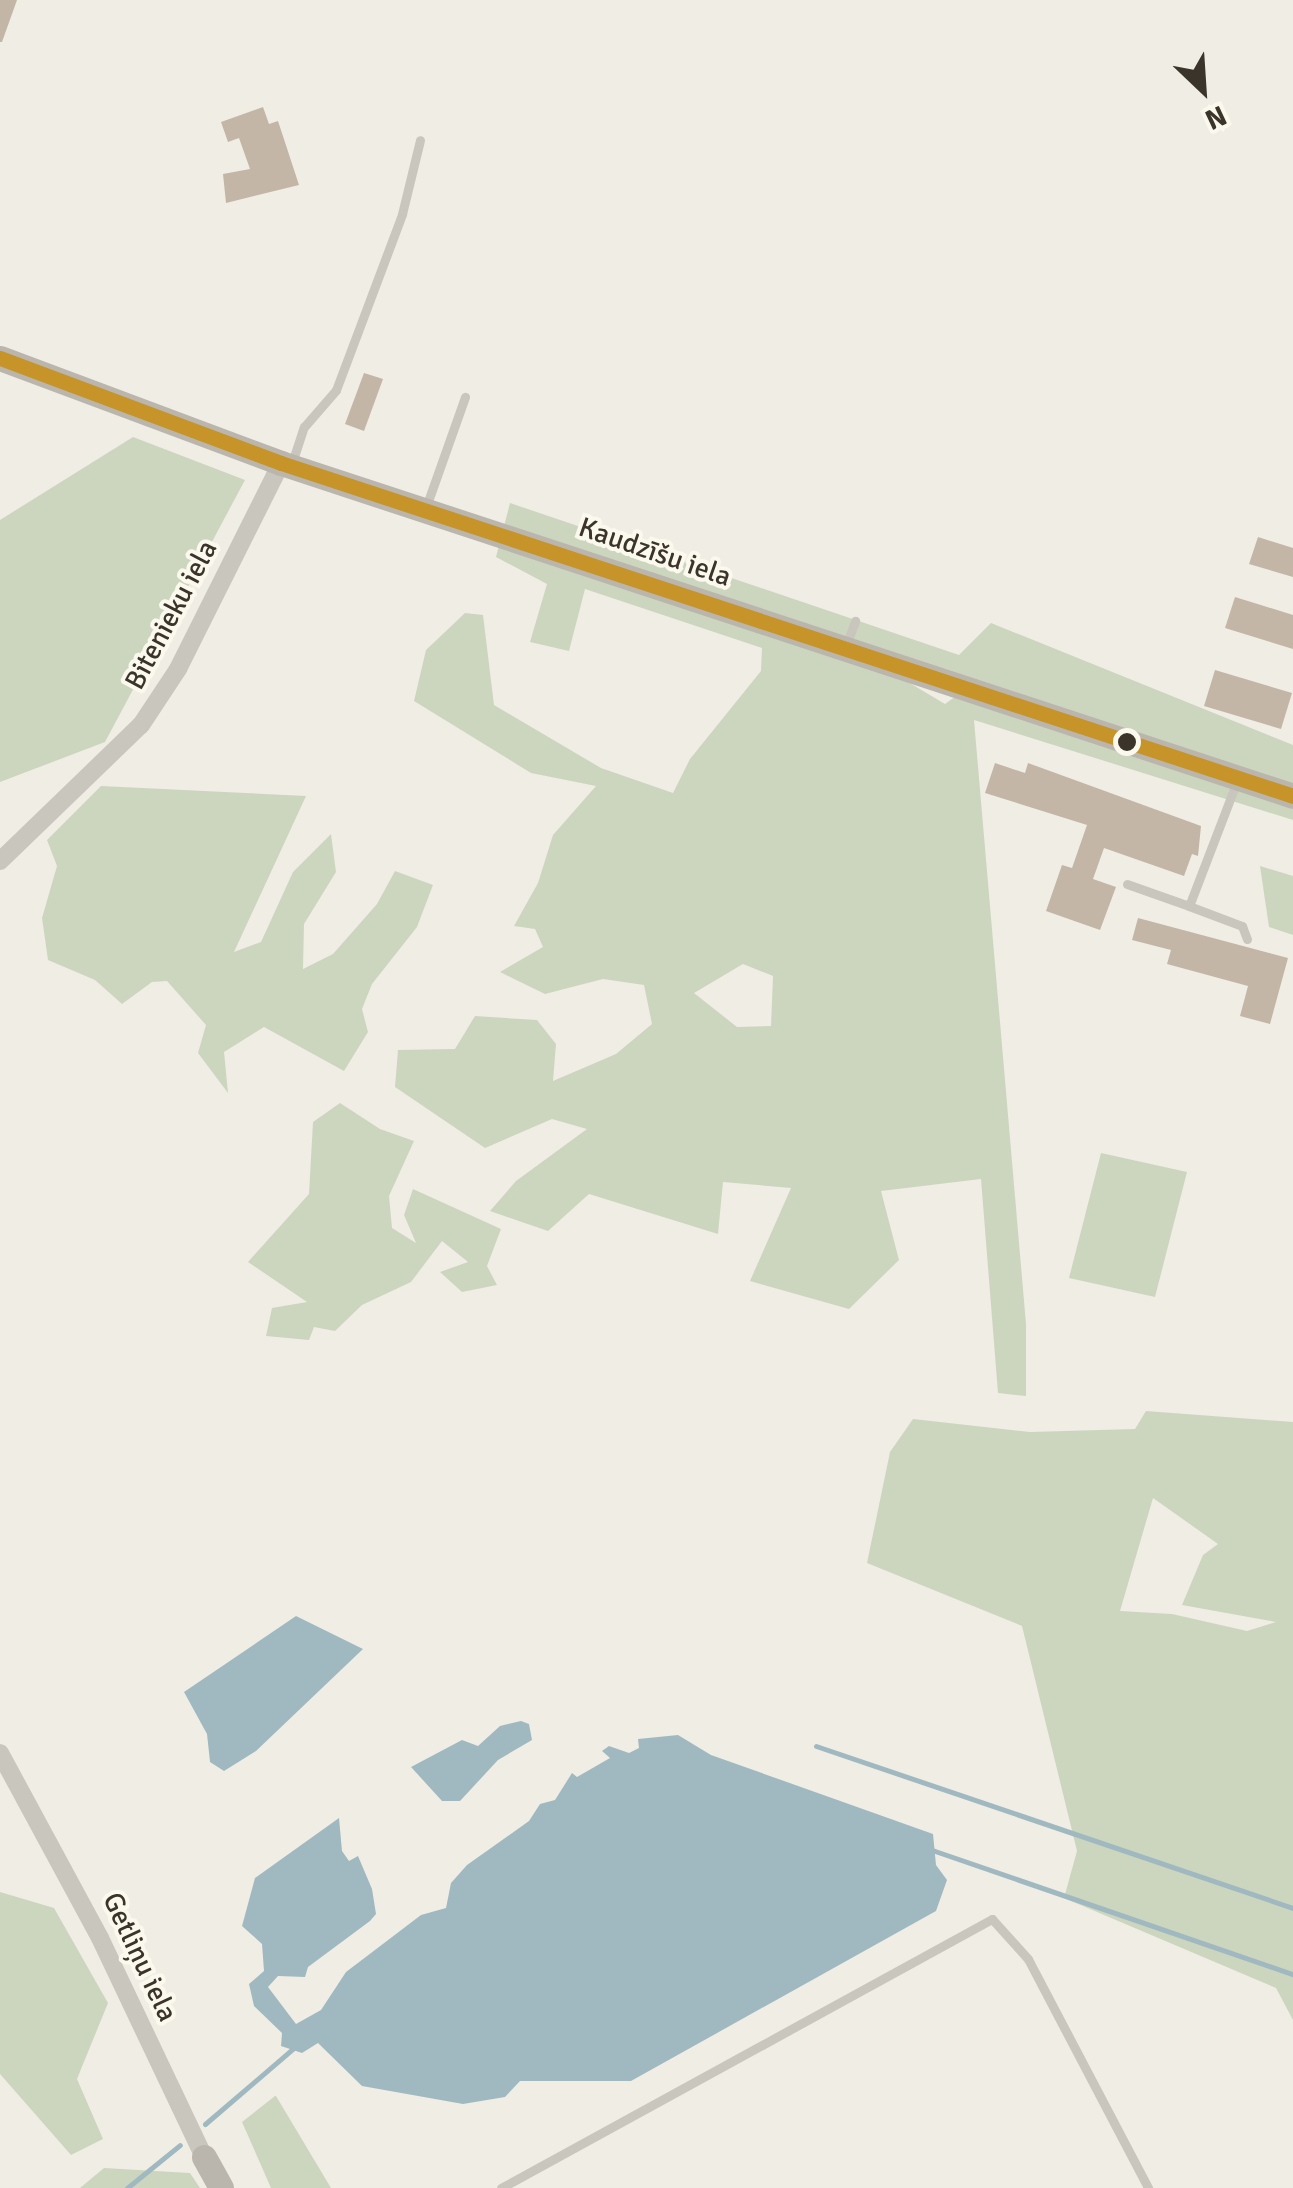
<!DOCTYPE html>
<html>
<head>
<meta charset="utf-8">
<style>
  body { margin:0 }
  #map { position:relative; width:1293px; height:2188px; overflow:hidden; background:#f0ede5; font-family:Signika,sans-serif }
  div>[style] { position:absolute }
  .green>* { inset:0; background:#ccd6be }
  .water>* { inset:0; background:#a0b9c1 }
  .stream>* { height:5px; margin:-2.5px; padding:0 2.5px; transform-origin:2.5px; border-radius:2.5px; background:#a0b9c1 }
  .building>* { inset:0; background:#c3b6a6 }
  .lane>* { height:9px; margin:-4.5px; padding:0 4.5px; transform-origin:4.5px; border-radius:4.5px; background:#c9c6bd }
  .street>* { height:18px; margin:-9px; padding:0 9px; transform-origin:9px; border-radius:9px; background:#c9c6bd }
  .secondary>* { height:25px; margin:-12.5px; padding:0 12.5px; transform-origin:12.5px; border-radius:12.5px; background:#bab6ad }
  .bus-1>* { height:15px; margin:-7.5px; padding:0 7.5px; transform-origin:7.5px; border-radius:7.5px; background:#c69428 }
  .dots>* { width:28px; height:28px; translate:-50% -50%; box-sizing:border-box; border:5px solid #fbf8ee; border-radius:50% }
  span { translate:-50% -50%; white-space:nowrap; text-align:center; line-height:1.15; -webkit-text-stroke:8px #fbf8ee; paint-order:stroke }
  .street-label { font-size:28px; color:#3b342b }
  .north { position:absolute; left:1153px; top:40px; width:100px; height:100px; -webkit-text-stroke:8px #fbf8ee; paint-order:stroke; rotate:155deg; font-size:28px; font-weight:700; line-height:40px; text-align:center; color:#3b342b }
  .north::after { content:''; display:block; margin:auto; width:35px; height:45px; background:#3b342b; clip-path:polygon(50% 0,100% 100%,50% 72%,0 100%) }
</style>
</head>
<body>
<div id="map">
  <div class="green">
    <div style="clip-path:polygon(133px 437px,245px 480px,105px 742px,0 782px,0 520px)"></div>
    <div style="clip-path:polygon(evenodd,510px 503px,959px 655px,991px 623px,1293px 745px,1293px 820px,974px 720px,1026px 1324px,1026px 1396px,998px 1393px,981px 1179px,881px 1191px,899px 1260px,849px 1309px,750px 1281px,791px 1188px,723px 1182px,718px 1234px,589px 1194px,548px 1231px,490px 1211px,516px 1181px,587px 1129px,552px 1119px,485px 1148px,395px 1087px,398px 1050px,455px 1049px,475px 1016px,537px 1020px,556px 1044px,553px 1081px,616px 1054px,652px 1024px,644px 985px,603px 979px,545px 994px,500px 972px,543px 947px,535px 929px,514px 926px,538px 883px,553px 835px,596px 786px,531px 773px,414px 701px,426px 650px,465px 613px,483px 615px,494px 705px,601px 768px,673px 793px,690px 759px,761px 671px,762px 648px,585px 589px,569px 651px,530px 642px,547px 584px,496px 557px,510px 503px,908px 682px,971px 685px,945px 704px,908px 682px,510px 503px,743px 964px,773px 976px,771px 1026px,737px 1027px,694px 993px,743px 964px)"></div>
    <div style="clip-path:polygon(101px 786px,306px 796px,234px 952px,261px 942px,293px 872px,331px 834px,336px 872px,304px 924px,303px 969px,333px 954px,377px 904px,395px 871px,433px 885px,417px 927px,372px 984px,362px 1009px,368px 1032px,344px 1071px,264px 1027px,224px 1052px,228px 1093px,198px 1053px,206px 1025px,167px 981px,152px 982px,122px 1004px,95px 980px,48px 960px,42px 918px,57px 866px,47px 840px)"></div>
    <div style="clip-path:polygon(1260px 866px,1293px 876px,1293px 935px,1269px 927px)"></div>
    <div style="clip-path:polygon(340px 1103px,380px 1129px,414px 1141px,389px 1196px,392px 1228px,416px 1243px,404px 1215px,413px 1189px,501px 1229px,487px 1266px,497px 1285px,462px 1292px,440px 1272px,468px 1262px,442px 1241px,411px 1282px,362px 1305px,335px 1331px,314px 1327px,309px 1340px,266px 1336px,272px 1308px,307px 1302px,248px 1262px,309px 1194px,313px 1122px)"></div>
    <div style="clip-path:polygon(1101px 1153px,1187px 1172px,1155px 1297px,1069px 1278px)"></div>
    <div style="clip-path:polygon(evenodd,1146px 1411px,1293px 1422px,1293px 2020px,1276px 1988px,1064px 1898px,1077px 1851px,1022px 1626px,867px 1563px,890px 1452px,913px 1419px,1030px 1432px,1135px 1429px,1146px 1411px,1153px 1498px,1218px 1544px,1203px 1555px,1182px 1605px,1276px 1622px,1247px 1631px,1172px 1614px,1120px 1611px,1153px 1498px)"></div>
    <div style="clip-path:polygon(0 1892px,54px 1908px,108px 2003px,77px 2079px,103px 2139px,71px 2155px,0 2074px)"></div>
    <div style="clip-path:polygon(275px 2096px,276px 2096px,331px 2188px,271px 2188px,242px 2122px)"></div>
    <div style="clip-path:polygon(104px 2168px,190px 2173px,200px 2188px,80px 2188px)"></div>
  </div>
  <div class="water">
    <div style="clip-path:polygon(296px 1616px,363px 1649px,256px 1751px,224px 1771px,210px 1762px,207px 1734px,184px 1692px)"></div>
    <div style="clip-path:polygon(521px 1721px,529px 1724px,532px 1740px,498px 1760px,460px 1801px,442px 1801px,411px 1767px,462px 1740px,478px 1746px,500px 1726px)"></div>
    <div style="clip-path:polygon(678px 1735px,711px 1755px,933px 1834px,936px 1865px,947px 1880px,936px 1911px,631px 2081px,520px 2081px,505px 2097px,463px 2104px,362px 2086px,318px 2043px,302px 2053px,281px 2046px,282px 2033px,254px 2006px,249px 1984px,264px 1971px,262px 1944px,242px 1926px,255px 1878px,339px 1818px,342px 1851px,349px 1861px,358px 1856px,372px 1889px,376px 1914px,370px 1921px,308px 1967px,305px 1977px,278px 1976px,268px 1987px,296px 2024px,321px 2010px,346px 1972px,421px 1915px,446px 1908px,451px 1883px,467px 1865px,529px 1821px,540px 1804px,555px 1800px,572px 1773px,577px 1777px,610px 1758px,602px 1751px,609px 1746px,629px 1753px,639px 1748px,638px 1739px)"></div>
  </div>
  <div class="stream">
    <div style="left:816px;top:1746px;width:504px;rotate:18.76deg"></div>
    <div style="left:932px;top:1850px;width:382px;rotate:19deg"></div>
    <div style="left:205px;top:2124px;width:120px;rotate:-40.6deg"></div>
    <div style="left:127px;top:2188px;width:68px;rotate:-39.1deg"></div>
  </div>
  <div class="building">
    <div style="clip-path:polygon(0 0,17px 0,2px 42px,0 42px)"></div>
    <div style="clip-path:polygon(263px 107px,269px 124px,278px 121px,299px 185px,226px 203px,223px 174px,250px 169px,239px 138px,228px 142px,221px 122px)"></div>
    <div style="clip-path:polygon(364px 373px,383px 379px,364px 431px,345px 424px)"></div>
    <div style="clip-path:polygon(1258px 537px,1293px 548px,1293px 577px,1249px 564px)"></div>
    <div style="clip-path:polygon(1235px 597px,1293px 615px,1293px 649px,1225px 628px)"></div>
    <div style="clip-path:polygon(1215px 670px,1292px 693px,1281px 729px,1204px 706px)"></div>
    <div style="clip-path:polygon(995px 763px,1025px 773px,1028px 763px,1201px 826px,1198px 856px,1192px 854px,1184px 876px,1104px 848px,1093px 879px,1116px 887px,1100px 930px,1046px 911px,1062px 865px,1072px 868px,1087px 825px,985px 793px)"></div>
    <div style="clip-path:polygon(1138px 918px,1288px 958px,1270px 1024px,1240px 1016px,1248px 986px,1167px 964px,1171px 950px,1132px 940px)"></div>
  </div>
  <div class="lane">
    <div style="left:292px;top:463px;width:38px;rotate:-72deg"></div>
    <div style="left:304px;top:427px;width:49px;rotate:-49.1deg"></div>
    <div style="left:336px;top:390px;width:188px;rotate:-69.4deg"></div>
    <div style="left:402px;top:214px;width:76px;rotate:-76.3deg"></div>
    <div style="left:426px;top:507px;width:117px;rotate:-70.5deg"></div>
    <div style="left:846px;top:645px;width:26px;rotate:-69deg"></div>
    <div style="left:1237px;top:781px;width:134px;rotate:111deg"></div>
    <div style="left:1189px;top:906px;width:57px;rotate:20.7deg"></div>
    <div style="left:1242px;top:926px;width:14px;rotate:69deg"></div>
    <div style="left:1127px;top:884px;width:66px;rotate:19.5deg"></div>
    <div style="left:501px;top:2188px;width:560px;rotate:-28.72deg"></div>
    <div style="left:992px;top:1919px;width:54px;rotate:48deg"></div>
    <div style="left:1028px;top:1959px;width:259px;rotate:62.3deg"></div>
  </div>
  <div class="street">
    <div style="left:0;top:861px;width:196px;rotate:-44deg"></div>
    <div style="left:141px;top:725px;width:67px;rotate:-56.5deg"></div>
    <div style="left:178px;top:669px;width:230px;rotate:-63.4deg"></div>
    <div style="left:0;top:1753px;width:210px;rotate:61.6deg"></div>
    <div style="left:100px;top:1938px;width:242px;rotate:64.6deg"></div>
  </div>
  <div class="secondary">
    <div style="left:0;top:358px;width:300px;rotate:20.5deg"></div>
    <div style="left:281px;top:463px;width:1065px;rotate:18.21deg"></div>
    <div style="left:204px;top:2157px;width:35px;rotate:61deg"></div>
  </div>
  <div class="bus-1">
    <div style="left:0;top:358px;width:300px;rotate:20.5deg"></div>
    <div style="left:281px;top:463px;width:1065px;rotate:18.21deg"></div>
  </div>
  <div class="dots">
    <div style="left:1127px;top:742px;background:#3b342b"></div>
  </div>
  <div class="street-label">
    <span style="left:655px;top:552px;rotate:19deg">Kaudzīšu iela</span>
    <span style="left:171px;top:615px;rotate:-62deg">Bitenieku iela</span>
    <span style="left:140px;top:1957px;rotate:65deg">Getliņu iela</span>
  </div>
  <div class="north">N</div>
</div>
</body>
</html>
